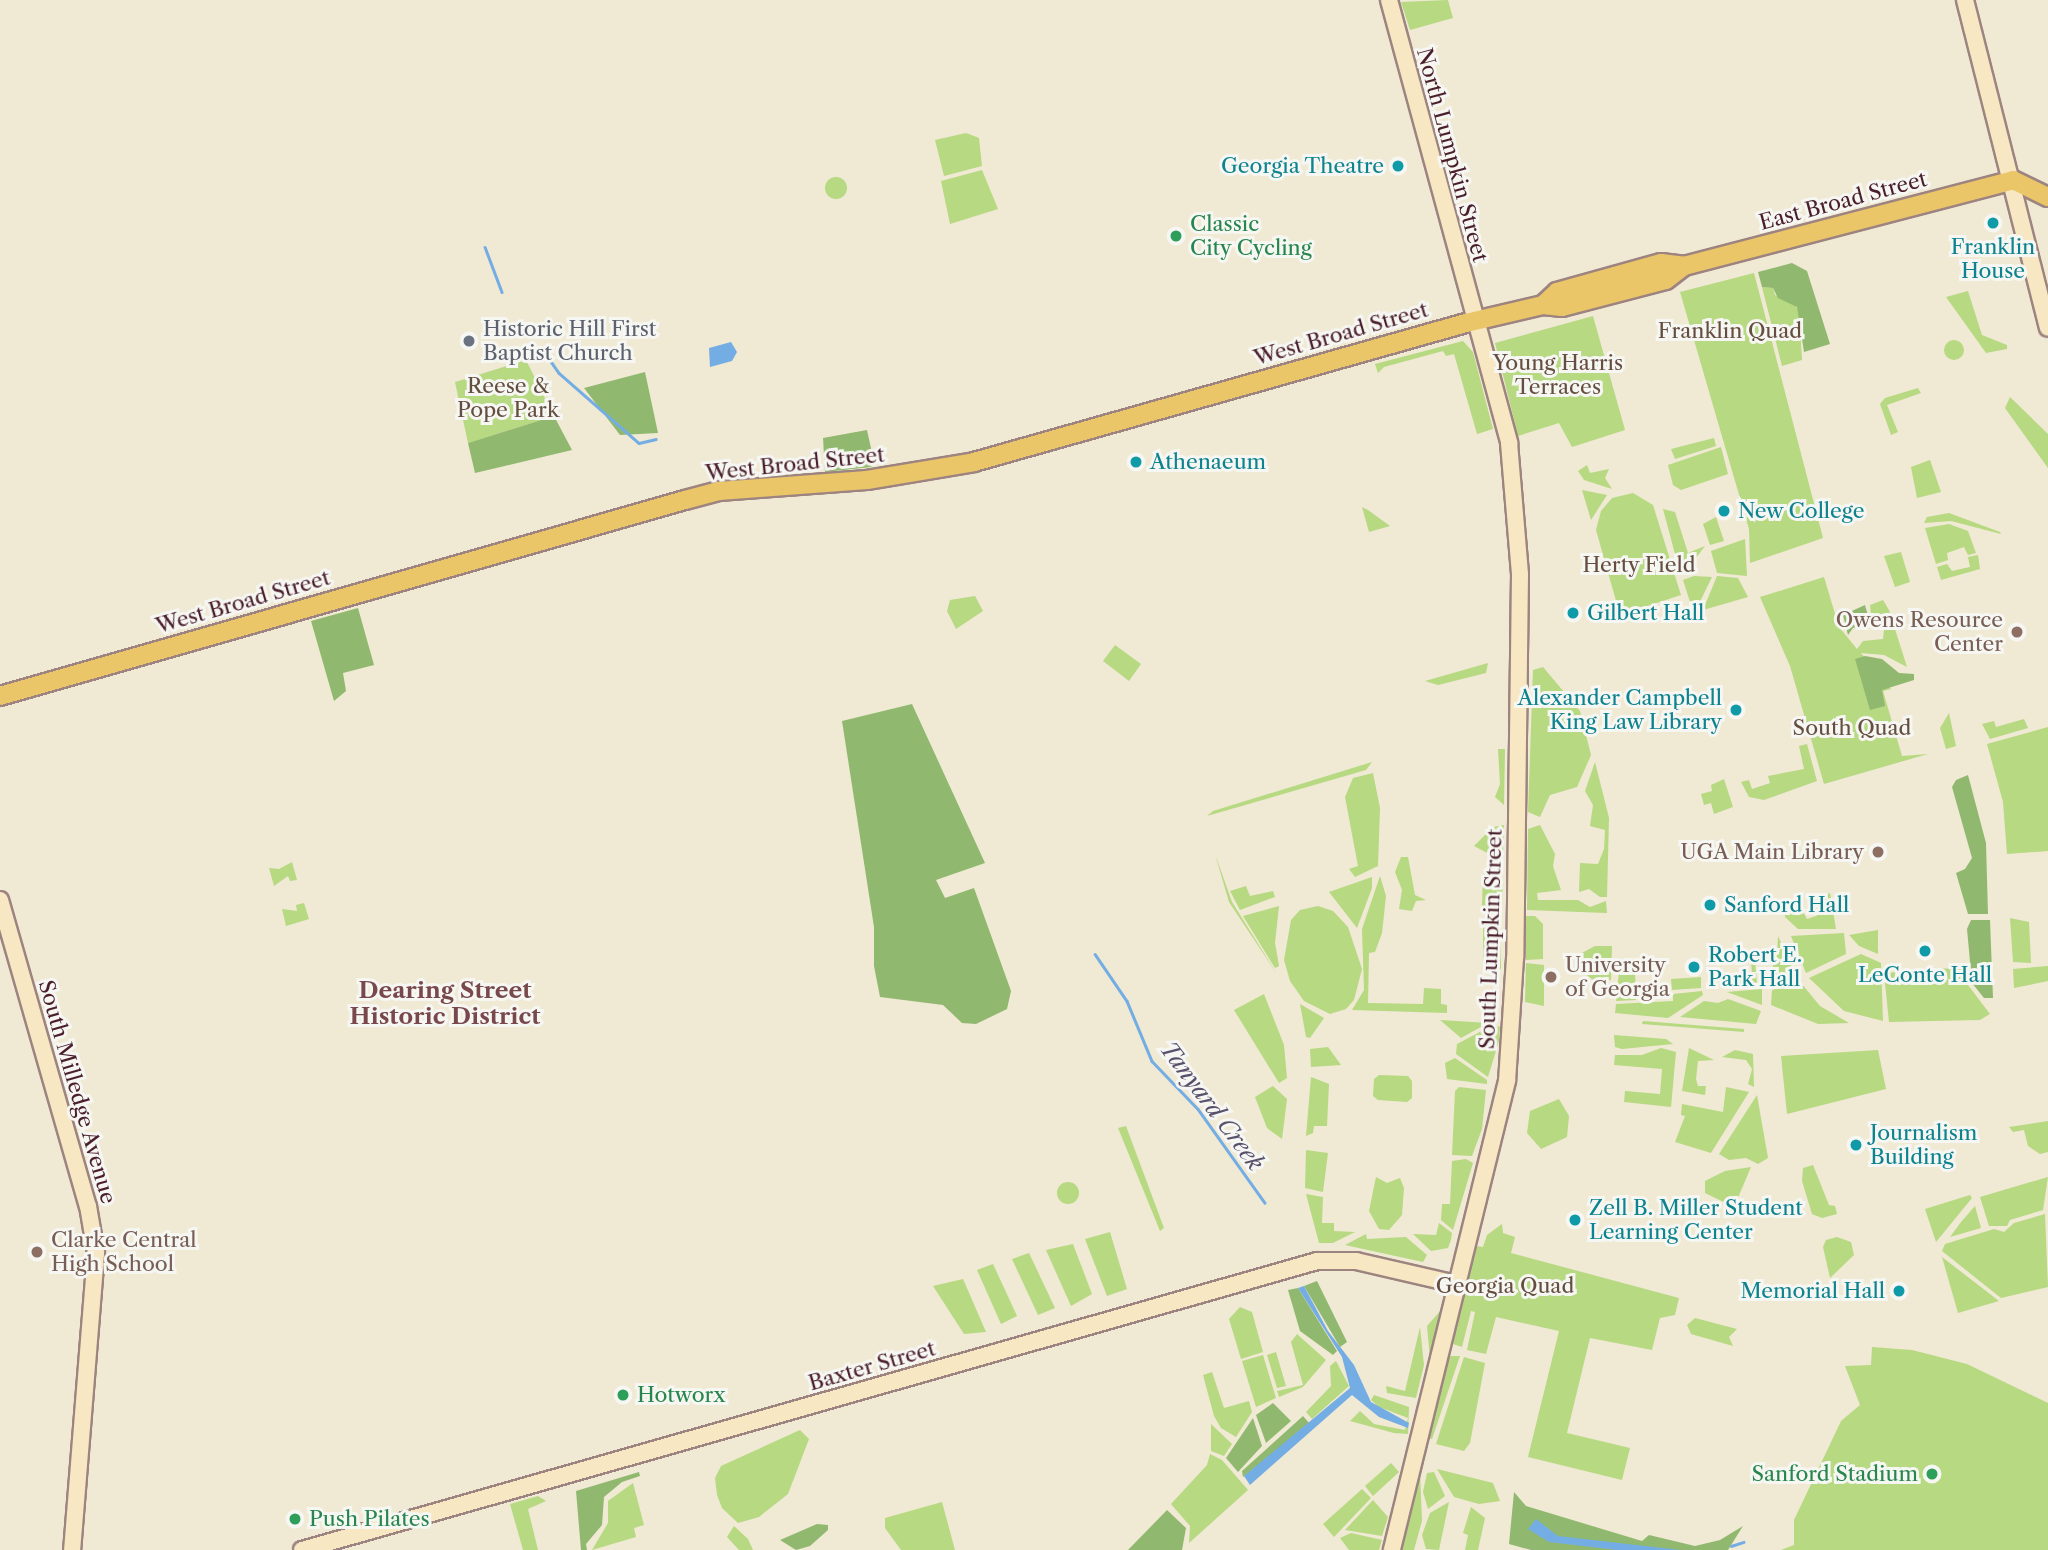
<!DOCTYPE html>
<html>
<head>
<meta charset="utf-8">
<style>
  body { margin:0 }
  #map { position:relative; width:2048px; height:1550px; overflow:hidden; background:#f0e9d4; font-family:"Libre Caslon Text",serif }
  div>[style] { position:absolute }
  .green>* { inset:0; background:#b6d981 }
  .round { border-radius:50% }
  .forest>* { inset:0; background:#90b96f }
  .water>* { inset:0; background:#74ade4 }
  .stream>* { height:2.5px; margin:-1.25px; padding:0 1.25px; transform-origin:1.25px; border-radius:1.25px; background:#74ade4 }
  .roads { filter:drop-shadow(2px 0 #9d8480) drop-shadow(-2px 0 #9d8480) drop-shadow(0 2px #9d8480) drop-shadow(0 -2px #9d8480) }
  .secondary>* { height:16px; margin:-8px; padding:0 8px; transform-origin:8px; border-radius:8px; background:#f7e8c3 }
  .primary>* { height:18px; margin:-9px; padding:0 9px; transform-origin:9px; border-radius:9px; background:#eac669 }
  .dots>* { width:19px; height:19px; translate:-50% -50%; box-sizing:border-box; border:4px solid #f6f6f2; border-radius:50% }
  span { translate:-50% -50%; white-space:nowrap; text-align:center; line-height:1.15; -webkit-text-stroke:6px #f6f6f2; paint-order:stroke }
  .street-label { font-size:21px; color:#4a1f2b }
  .culture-label { font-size:21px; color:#0d838f }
  .right { translate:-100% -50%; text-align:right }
  .left { translate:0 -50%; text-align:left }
  .leisure-label { font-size:21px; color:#27864d }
  .worship-label { font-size:21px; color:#5b616d }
  .park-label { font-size:21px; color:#654e40 }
  .education-label { font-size:21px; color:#785e54 }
  .neighbourhood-label { font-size:23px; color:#79484c; font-weight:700 }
  .water-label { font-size:23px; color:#59516c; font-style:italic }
</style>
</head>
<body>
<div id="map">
  <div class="green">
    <div style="clip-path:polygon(1448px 0,1453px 18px,1410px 30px,1401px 2px)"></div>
    <div style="clip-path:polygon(966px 133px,979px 138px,982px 166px,944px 176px,935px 140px)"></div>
    <div style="clip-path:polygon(982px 170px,998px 209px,950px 224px,941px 181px)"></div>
    <div class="round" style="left:825px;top:177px;width:22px;height:22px"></div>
    <div style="clip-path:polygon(1754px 273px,1823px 538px,1750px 563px,1749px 529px,1680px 292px)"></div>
    <div style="clip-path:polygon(1762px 287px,1773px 288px,1775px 295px,1793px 302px,1799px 311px,1802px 360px,1782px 366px)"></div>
    <div style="clip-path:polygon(1968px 291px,1982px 335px,2007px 345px,2007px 349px,1986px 353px,1946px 297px)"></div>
    <div style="clip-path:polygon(1593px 316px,1625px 430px,1572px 447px,1559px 423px,1518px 436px,1495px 343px)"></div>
    <div class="round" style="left:1944px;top:340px;width:20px;height:20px"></div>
    <div style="clip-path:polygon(1463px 341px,1473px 352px,1493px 429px,1477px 434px,1454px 354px,1446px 356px,1443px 351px,1384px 367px,1378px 373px,1375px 364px)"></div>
    <div style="clip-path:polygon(526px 360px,554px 416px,468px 443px,455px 382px)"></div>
    <div style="clip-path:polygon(1918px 388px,1921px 393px,1887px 405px,1898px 432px,1891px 435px,1880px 404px,1885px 398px)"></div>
    <div style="clip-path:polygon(2010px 397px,2048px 434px,2048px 468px,2005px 408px)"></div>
    <div style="clip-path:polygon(1714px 438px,1716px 446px,1675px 459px,1671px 449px)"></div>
    <div style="clip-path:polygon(1721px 447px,1728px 474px,1681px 490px,1673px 485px,1668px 465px)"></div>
    <div style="clip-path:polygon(1930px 460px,1941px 492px,1917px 498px,1911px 467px)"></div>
    <div style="clip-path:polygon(1587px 465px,1590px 473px,1609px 469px,1605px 478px,1612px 489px,1584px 480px,1578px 471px)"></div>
    <div style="clip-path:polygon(1582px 490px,1607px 495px,1591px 520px)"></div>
    <div style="clip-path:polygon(1633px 493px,1653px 505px,1681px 595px,1620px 615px,1596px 530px,1601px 511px,1612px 498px)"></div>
    <div style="clip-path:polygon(1362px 507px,1368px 510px,1390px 526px,1369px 532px)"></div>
    <div style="clip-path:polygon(1663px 509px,1675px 512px,1688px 553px,1705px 546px,1686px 571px,1679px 569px)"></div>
    <div style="clip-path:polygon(1949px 513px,2000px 532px,2001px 534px,1951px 521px,1924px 523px,1927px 517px)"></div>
    <div style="clip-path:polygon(1716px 517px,1724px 541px,1710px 545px,1703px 524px)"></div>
    <div style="clip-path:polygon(1949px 524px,1968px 531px,1976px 553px,1968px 555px,1964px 547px,1947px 553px,1948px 560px,1936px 564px,1925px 528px)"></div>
    <div style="clip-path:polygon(1745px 539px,1747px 576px,1717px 573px,1711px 551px)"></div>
    <div style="clip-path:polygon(1901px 552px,1910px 582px,1895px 587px,1884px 556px)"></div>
    <div style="clip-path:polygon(1978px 555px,1980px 569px,1941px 580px,1937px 567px,1947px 564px,1952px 571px,1970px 567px,1968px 557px)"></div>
    <div style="clip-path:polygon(1694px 576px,1712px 577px,1696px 610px,1692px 608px,1683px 580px)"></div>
    <div style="clip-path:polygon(1717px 576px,1738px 578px,1748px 597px,1703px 610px)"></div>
    <div style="clip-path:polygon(1824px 577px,1839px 627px,1857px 649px,1863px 641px,1883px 639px,1885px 621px,1871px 615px,1870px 605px,1883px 600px,1889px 610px,1907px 667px,1884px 655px,1861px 653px,1891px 689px,1883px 691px,1902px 756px,1928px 754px,1824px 784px,1790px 666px,1760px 597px)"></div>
    <div style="clip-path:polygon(975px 596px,983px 611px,956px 629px,947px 611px,950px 600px)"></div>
    <div style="clip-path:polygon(1115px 645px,1141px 664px,1129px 681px,1103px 661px)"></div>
    <div style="clip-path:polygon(1488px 663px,1486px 673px,1438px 685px,1425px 681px)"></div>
    <div style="clip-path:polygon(1543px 667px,1580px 711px,1591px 755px,1577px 787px,1550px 795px,1540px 817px,1528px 812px,1533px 670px)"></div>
    <div style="clip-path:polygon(1949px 713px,1956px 746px,1946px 749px,1940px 728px)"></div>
    <div style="clip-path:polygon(2024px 719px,2028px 728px,1990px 739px,1982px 724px,1994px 721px,1996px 727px)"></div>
    <div style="clip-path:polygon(2048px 727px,2048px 851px,2007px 854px,2003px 802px,1987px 744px)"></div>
    <div style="clip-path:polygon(1807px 744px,1817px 781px,1764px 800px,1749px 797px,1741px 782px,1749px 780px,1752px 789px,1770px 783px,1768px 776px,1804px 769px,1799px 746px)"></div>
    <div style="clip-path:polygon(1498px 749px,1505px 749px,1504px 805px,1495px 797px,1500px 784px)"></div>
    <div style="clip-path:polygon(1372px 762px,1366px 770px,1207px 816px,1213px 811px)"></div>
    <div style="clip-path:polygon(1595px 762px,1609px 818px,1607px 897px,1600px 897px,1589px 889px,1579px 892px,1580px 863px,1598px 864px,1604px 849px,1605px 830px,1590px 826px,1593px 805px,1585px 791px)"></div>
    <div style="clip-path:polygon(1373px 773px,1380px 808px,1378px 866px,1355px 877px,1349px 869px,1358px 866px,1345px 797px,1353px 778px)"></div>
    <div style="clip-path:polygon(1724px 779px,1733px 807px,1714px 814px,1711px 803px,1704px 805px,1701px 794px,1712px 791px,1711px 785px)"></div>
    <div style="clip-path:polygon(1504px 825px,1503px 854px,1493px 856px,1474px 846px,1493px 827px)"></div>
    <div style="clip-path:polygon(1540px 825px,1555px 854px,1553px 866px,1561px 890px,1537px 893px,1538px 900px,1578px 900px,1590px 907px,1606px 901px,1607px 913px,1527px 910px,1528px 829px)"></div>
    <div style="clip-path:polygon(1215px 854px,1232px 902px,1277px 974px,1229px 902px)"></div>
    <div style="clip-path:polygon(1401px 857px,1408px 857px,1415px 895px,1426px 900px,1416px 901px,1412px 911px,1399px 909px,1402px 890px,1395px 872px)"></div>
    <div style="clip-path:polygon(292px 862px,297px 880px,290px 881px,288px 876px,274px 886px,269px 868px,279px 869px)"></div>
    <div style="clip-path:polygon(1483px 873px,1503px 884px,1502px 905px,1482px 906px)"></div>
    <div style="clip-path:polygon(1380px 876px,1386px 896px,1382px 933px,1375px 952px,1369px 953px,1368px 1003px,1423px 1004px,1424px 988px,1441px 989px,1441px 1004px,1447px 1005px,1447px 1013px,1352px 1010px,1364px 990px,1362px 929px)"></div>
    <div style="clip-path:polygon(1372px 877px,1372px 888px,1357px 928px,1329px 892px)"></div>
    <div style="clip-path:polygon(1246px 886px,1250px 896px,1273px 891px,1275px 897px,1240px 910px,1230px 891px)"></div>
    <div style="clip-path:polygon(1830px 893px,1836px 929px,1798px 929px,1785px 917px,1784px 905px,1797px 900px,1807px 919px,1816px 916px,1825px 911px,1821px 896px)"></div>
    <div style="clip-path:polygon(304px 903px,309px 919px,286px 926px,282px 909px,297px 911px,296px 905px)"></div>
    <div style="clip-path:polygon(1279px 906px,1275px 943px,1279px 966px,1275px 968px,1243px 916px)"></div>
    <div style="clip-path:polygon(1318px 906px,1333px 911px,1348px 927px,1362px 969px,1354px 1000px,1346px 1009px,1330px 1014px,1304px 1001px,1290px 981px,1284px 960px,1291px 920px,1300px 910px)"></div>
    <div style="clip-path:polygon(1526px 916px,1535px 916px,1543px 924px,1543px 959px,1526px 960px)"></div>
    <div style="clip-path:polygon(2010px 918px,2029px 922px,2031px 963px,2013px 962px)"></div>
    <div style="clip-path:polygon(1501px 920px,1501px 969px,1483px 968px,1483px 922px)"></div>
    <div style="clip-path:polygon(1878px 930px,1878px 954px,1859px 946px,1849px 935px)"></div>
    <div style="clip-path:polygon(1844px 933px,1846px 954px,1806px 973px,1791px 936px)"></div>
    <div style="clip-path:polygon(1778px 936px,1796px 976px,1773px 985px,1773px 957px,1777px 956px)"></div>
    <div style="clip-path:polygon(1595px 946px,1612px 946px,1611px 980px,1593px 980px,1579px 969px,1580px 954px)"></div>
    <div style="clip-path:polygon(1861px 954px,1881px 963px,1883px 1021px,1844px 1011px,1809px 978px)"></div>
    <div style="clip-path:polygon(1751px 961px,1755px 961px,1757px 984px,1726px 986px,1726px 975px,1752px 973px)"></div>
    <div style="clip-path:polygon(1526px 963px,1544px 965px,1544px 1006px,1525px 1002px)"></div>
    <div style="clip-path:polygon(2048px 966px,2048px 981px,2014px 988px,2013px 969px)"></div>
    <div style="clip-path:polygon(1967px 967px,1968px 985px,1990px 1014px,1980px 1020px,1889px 1022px,1884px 973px)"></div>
    <div style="clip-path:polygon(1619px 972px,1635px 972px,1636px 1000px,1616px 1001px)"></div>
    <div style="clip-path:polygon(1701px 977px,1701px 988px,1672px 990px,1671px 979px)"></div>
    <div style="clip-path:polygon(1801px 983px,1820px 1006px,1849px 1023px,1818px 1024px,1771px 1005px,1772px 990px)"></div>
    <div style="clip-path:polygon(1762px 989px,1762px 1005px,1727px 992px)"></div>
    <div style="clip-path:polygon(1702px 991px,1703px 995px,1668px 1018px,1615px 1013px,1616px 1004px,1673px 1001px,1673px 994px)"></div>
    <div style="clip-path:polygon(1264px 994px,1284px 1045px,1287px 1078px,1279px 1083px,1234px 1010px)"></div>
    <div style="clip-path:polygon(1728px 999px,1761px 1011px,1756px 1024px,1680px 1017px,1704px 1001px,1718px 1003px)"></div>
    <div style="clip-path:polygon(1300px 1004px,1324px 1018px,1310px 1038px,1306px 1037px)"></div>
    <div style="clip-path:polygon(1440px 1020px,1488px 1023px,1461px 1038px)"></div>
    <div style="clip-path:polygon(1643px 1021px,1744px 1029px,1744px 1032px,1642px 1024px)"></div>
    <div style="clip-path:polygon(1493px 1025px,1500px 1027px,1499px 1041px,1488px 1077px,1456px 1054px,1457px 1044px)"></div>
    <div style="clip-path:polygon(1614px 1035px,1666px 1039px,1673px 1044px,1622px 1049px,1615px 1047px)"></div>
    <div style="clip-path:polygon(1328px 1047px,1341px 1065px,1311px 1067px,1310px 1049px)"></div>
    <div style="clip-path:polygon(1661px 1048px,1676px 1052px,1671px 1107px,1624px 1102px,1625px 1091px,1660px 1094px,1662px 1069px,1614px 1065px,1615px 1055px,1642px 1055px)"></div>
    <div style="clip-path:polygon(1689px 1048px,1714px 1060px,1698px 1061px,1696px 1079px,1698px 1086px,1706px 1086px,1705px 1095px,1682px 1091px)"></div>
    <div style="clip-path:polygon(1735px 1050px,1753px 1054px,1754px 1087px,1748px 1084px,1752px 1069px,1746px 1060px,1722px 1057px)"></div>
    <div style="clip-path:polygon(1878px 1050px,1886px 1089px,1787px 1114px,1781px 1056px)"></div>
    <div style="clip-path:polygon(1455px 1058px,1487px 1080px,1487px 1084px,1447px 1079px,1445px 1063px)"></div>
    <div style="clip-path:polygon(1379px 1075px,1408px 1076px,1412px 1081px,1412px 1098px,1407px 1102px,1378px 1100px,1373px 1096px,1374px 1079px)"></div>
    <div style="clip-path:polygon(1311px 1077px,1329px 1084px,1327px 1126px,1314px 1126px,1313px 1133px,1306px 1136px)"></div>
    <div style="clip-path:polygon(1273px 1086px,1287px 1099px,1282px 1139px,1267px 1128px,1255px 1097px)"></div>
    <div style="clip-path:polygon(1459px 1087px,1486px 1090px,1482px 1129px,1472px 1156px,1452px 1155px,1455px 1091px)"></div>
    <div style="clip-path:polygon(1726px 1087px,1749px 1092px,1711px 1153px,1675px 1142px,1685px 1116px,1681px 1115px,1682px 1104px,1723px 1112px)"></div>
    <div style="clip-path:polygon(1757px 1095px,1768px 1158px,1758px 1164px,1746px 1158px,1729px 1160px,1719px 1154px)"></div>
    <div style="clip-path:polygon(1559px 1099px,1569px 1116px,1567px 1137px,1541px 1149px,1527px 1133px,1530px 1111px)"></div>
    <div style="clip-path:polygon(2048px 1121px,2048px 1152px,2040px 1154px,2028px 1146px,2024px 1130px,2013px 1132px,2009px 1127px)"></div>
    <div style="clip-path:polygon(1126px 1126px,1164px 1228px,1160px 1231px,1118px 1128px)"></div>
    <div style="clip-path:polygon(1306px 1150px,1328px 1153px,1323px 1192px,1305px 1188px)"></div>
    <div style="clip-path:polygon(1466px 1159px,1473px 1163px,1453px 1230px,1441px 1220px,1442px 1204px,1450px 1204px,1452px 1161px)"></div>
    <div style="clip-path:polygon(1813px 1165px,1829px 1205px,1835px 1206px,1837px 1214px,1822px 1218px,1812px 1214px,1802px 1181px,1803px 1168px)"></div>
    <div style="clip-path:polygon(1751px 1167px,1734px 1207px,1705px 1193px,1705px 1181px,1725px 1171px)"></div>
    <div style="clip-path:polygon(1376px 1177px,1387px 1183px,1400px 1178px,1404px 1188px,1402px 1215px,1389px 1230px,1379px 1229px,1369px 1211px)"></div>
    <div style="clip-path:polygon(2048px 1177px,2043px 1210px,2010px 1220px,2007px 1226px,1989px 1226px,1980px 1197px)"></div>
    <div class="round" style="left:1057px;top:1182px;width:22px;height:22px"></div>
    <div style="clip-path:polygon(1306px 1194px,1323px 1197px,1322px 1223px,1334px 1223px,1334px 1231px,1355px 1232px,1333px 1243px,1319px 1243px)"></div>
    <div style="clip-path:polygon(1970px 1195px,1972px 1198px,1936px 1242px,1925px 1209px)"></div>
    <div style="clip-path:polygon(1975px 1206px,1981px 1228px,1950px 1237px,1961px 1222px)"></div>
    <div style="clip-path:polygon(2045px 1214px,2048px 1287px,2001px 1298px,1942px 1251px,1945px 1244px,1994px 1229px,2004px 1232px,2014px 1223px)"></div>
    <div style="clip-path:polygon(1439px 1223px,1452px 1233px,1451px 1240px,1448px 1248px,1431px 1251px,1413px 1234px,1436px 1235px)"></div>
    <div style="clip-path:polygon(1502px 1224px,1503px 1233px,1515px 1237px,1511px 1253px,1679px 1298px,1675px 1315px,1660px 1318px,1652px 1350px,1590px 1338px,1567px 1433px,1630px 1448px,1622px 1480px,1528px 1457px,1559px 1331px,1496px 1317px,1486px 1354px,1467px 1350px,1475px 1312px,1471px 1311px,1462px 1347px,1453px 1344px,1476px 1246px,1483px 1247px,1487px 1235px)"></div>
    <div style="clip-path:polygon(1110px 1232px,1127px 1289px,1107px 1296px,1085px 1239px)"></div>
    <div style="clip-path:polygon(1366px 1234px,1367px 1239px,1406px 1237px,1427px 1255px,1423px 1262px,1345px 1245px)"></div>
    <div style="clip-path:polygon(1837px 1237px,1851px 1242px,1854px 1255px,1830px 1278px,1823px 1247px,1826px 1240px)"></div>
    <div style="clip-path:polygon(1073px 1244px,1092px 1294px,1071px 1306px,1046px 1250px)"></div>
    <div style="clip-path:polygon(1029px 1253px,1055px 1308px,1038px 1315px,1012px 1259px)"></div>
    <div style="clip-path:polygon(1942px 1257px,1999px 1301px,1958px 1313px)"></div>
    <div style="clip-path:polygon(993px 1264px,1017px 1316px,1001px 1324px,977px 1270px)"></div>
    <div style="clip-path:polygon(963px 1279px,986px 1332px,964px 1334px,933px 1286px)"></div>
    <div style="clip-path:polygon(1240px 1307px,1252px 1312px,1263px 1352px,1241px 1359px,1229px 1319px)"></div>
    <div style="clip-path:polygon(1442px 1309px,1430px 1359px,1427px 1326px)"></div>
    <div style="clip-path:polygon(1695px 1318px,1737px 1329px,1729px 1337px,1733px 1346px,1691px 1334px,1687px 1325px)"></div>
    <div style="clip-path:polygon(1420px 1327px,1424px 1365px,1416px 1398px,1387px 1393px,1386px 1386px,1405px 1391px)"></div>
    <div style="clip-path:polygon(1297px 1334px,1326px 1360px,1303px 1387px,1279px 1397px,1277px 1391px,1303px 1385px,1291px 1342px)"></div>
    <div style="clip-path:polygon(1872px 1347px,1912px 1350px,1967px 1364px,2048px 1403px,2048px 1550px,1781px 1550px,1794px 1545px,1794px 1520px,1841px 1421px,1860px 1405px,1845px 1366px,1871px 1365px)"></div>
    <div style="clip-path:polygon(1276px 1352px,1286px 1386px,1277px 1388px,1267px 1355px)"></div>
    <div style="clip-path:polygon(1263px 1355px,1276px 1398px,1256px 1407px,1242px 1361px)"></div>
    <div style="clip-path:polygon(1448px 1356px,1460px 1356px,1432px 1439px,1428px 1438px)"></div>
    <div style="clip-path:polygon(1464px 1357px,1485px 1363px,1470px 1443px,1464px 1451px,1436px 1444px)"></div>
    <div style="clip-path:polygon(1336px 1361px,1349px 1386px,1312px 1419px,1306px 1412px,1331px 1386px,1330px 1366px)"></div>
    <div style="clip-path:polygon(1212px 1372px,1224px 1408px,1249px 1401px,1252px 1412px,1236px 1437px,1221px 1428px,1214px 1416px,1203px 1375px)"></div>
    <div style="clip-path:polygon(1374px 1395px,1409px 1407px,1408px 1434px,1394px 1433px,1350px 1421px,1360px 1411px,1374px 1424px,1405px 1430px,1408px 1418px,1379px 1407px,1371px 1400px)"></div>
    <div style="clip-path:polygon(1211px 1424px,1232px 1444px,1224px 1456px,1211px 1451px)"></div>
    <div style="clip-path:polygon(800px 1430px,809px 1439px,788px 1494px,759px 1517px,738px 1523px,722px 1508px,717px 1495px,715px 1478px,721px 1466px)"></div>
    <div style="clip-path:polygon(1210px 1454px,1222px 1460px,1248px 1490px,1189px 1543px,1190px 1526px,1171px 1504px,1207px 1465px)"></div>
    <div style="clip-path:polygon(1391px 1463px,1399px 1472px,1373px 1496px,1365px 1486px)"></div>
    <div style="clip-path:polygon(1437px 1469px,1493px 1483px,1500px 1501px,1479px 1504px,1454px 1497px)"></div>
    <div style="clip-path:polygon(1420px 1471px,1422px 1521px,1414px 1550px,1400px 1550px)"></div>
    <div style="clip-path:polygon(1434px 1472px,1445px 1496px,1428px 1509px,1423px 1492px,1427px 1473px)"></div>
    <div style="clip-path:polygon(633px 1483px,644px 1525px,634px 1528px,636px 1537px,592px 1550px,608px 1523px,608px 1501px)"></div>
    <div style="clip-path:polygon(1362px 1489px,1371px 1498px,1334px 1537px,1323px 1524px)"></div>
    <div style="clip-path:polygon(538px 1496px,546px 1501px,528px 1509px,538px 1550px,523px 1550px,510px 1504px)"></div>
    <div style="clip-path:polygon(1373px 1500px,1388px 1517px,1382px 1536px,1345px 1530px)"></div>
    <div style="clip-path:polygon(942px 1502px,955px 1550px,901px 1550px,885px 1528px,885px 1518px)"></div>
    <div style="clip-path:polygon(1449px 1502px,1439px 1550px,1426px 1549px,1422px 1535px,1430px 1513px)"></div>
    <div style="clip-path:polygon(1471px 1507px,1485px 1518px,1478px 1550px,1465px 1550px,1468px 1535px,1463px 1533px)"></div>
    <div style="clip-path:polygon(734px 1526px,748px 1539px,753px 1550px,739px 1550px,727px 1537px)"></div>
    <div style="clip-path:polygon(1351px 1533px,1382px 1540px,1379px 1550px,1349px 1550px,1340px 1538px)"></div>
  </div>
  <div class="forest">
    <div style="clip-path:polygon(1792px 263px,1807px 271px,1830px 344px,1804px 352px,1797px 307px,1778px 298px,1773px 288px,1762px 287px,1758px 272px)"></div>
    <div style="clip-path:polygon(645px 372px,658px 433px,620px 435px,584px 388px)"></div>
    <div style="clip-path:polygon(554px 416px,572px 450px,475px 473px,468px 443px)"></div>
    <div style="clip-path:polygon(867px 430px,874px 462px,871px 467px,825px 472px,823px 438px)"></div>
    <div style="clip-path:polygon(1865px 605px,1870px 623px,1853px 628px,1848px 635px,1843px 615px)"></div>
    <div style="clip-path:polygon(358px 608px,374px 665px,343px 673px,346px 691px,334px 701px,311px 621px)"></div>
    <div style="clip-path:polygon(1865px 656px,1882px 659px,1899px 673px,1914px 674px,1914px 680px,1882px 690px,1885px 706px,1870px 710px,1855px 659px)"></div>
    <div style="clip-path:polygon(912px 704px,985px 863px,936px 880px,945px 898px,974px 888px,1011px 991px,1007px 1009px,976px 1024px,962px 1023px,943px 1005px,880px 997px,874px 966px,874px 927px,842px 721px)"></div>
    <div style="clip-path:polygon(1968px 775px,1986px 843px,1988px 914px,1968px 914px,1956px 873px,1965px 869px,1972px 858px,1952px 787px,1956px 780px)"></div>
    <div style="clip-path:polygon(1971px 920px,1990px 920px,1993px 998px,1984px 998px,1972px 983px,1967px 929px)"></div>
    <div style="clip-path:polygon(1317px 1281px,1347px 1342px,1340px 1347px,1304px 1286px)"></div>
    <div style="clip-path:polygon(1298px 1288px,1337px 1351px,1333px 1355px,1300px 1331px,1288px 1290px)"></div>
    <div style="clip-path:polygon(1273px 1403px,1291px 1421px,1266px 1443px,1256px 1415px)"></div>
    <div style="clip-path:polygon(1303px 1416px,1310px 1424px,1243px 1477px,1242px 1471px)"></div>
    <div style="clip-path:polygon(1253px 1418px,1262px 1446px,1238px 1472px,1226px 1458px)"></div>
    <div style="clip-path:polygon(639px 1472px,640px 1476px,622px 1482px,604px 1497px,602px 1525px,586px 1544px,587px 1550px,581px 1550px,576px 1491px)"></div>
    <div style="clip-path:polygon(1514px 1492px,1526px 1506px,1642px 1541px,1649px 1535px,1695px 1546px,1720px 1540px,1743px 1526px,1728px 1550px,1531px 1550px,1509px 1544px)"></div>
    <div style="clip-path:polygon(1167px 1510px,1186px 1528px,1182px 1550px,1128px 1550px)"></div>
    <div style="clip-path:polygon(817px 1524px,828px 1525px,828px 1530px,810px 1546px,796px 1550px,780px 1540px)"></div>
  </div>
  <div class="water">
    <div style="clip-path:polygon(731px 342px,737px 352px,732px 361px,710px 367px,709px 348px)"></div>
    <div style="clip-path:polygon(1304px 1286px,1328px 1331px,1354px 1365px,1371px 1402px,1409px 1423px,1408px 1428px,1379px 1417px,1352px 1395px,1250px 1485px,1244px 1476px,1350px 1388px,1342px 1357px,1298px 1288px)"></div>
    <div style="clip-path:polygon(1536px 1519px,1558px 1536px,1680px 1550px,1617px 1550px,1549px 1542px,1528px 1529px)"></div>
  </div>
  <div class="stream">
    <div style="left:485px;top:247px;width:48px;rotate:69.3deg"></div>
    <div style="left:545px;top:353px;width:24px;rotate:55deg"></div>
    <div style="left:559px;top:373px;width:106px;rotate:41.2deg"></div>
    <div style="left:639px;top:443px;width:17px;rotate:-13deg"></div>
    <div style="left:1095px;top:954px;width:57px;rotate:55.8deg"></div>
    <div style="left:1127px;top:1001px;width:65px;rotate:67.4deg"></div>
    <div style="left:1152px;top:1061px;width:66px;rotate:46.2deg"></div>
    <div style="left:1198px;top:1109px;width:115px;rotate:54.5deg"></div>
    <div style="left:1731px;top:1546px;width:13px;rotate:-18deg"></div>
  </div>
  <div class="roads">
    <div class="secondary">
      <div style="left:1389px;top:0;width:459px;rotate:74.8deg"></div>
      <div style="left:1509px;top:443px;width:131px;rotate:85.2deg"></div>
      <div style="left:1520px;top:574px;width:384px;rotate:90.7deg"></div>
      <div style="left:1515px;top:958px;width:123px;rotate:93.7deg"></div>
      <div style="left:1507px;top:1081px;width:483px;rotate:103.8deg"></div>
      <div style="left:1965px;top:0;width:338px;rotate:75.8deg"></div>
      <div style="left:0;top:900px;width:318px;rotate:74deg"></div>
      <div style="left:88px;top:1206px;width:48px;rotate:80.3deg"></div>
      <div style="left:96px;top:1253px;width:298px;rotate:94.6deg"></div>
      <div style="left:302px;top:1550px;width:1055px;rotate:-15.89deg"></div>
      <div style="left:1317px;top:1261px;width:39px"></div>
      <div style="left:1356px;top:1261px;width:103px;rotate:13deg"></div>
    </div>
    <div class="primary">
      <div style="left:1543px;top:305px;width:19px;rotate:-43deg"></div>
      <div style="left:1557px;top:292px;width:108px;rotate:-15.6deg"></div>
      <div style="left:1661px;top:263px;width:23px;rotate:7deg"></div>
      <div style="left:1684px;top:266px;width:340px;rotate:-14.6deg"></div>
      <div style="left:2013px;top:180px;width:39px;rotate:26deg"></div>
      <div style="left:0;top:696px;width:712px;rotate:-15.97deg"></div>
      <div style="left:685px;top:500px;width:35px;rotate:-15deg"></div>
      <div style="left:719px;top:491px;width:148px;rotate:-4.3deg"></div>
      <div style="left:867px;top:480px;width:109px;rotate:-9.5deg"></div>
      <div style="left:974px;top:462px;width:511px;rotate:-15.78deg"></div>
      <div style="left:1466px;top:323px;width:79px;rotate:-13.2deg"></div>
      <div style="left:1543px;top:305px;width:19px;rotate:6deg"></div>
      <div style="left:1562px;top:307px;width:107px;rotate:-14.6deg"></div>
      <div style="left:1666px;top:280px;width:23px;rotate:-38deg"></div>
    </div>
  </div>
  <div class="dots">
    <div style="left:1398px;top:166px;background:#0f9aa8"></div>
    <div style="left:1993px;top:223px;background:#0f9aa8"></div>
    <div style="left:1176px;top:236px;background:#2e9e5b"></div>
    <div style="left:469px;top:341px;background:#6b7280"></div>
    <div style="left:1136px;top:462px;background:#0f9aa8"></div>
    <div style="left:1724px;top:511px;background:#0f9aa8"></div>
    <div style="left:1573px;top:613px;background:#0f9aa8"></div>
    <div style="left:2017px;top:632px;background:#8d6e63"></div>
    <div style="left:1736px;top:710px;background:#0f9aa8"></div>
    <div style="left:1878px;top:852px;background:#8d6e63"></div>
    <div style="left:1710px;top:905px;background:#0f9aa8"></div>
    <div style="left:1925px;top:951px;background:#0f9aa8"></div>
    <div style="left:1694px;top:967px;background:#0f9aa8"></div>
    <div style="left:1551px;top:977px;background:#8d6e63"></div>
    <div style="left:1856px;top:1145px;background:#0f9aa8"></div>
    <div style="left:1575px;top:1220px;background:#0f9aa8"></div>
    <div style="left:37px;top:1252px;background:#8d6e63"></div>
    <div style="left:1899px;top:1291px;background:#0f9aa8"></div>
    <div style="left:623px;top:1395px;background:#2e9e5b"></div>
    <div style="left:1932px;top:1474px;background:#2e9e5b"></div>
    <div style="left:295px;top:1519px;background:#2e9e5b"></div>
  </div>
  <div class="street-label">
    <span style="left:1452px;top:155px;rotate:75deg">North Lumpkin Street</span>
    <span style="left:1843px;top:201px;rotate:-15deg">East Broad Street</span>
    <span style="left:1341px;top:334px;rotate:-16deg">West Broad Street</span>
    <span style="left:795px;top:464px;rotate:-6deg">West Broad Street</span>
    <span style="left:243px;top:602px;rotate:-16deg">West Broad Street</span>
    <span style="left:1491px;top:939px;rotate:-88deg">South Lumpkin Street</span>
    <span style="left:77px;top:1092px;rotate:74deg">South Milledge Avenue</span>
    <span style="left:872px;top:1366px;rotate:-16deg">Baxter Street</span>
  </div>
  <div class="culture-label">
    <span class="right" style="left:1384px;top:166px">Georgia Theatre</span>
    <span style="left:1993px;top:259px">Franklin<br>House</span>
    <span class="left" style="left:1150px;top:462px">Athenaeum</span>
    <span class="left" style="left:1738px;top:511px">New College</span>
    <span class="left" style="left:1587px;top:613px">Gilbert Hall</span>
    <span class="right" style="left:1722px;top:710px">Alexander Campbell<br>King Law Library</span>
    <span class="left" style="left:1724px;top:905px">Sanford Hall</span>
    <span class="left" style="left:1708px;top:967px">Robert E.<br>Park Hall</span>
    <span style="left:1925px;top:975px">LeConte Hall</span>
    <span class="left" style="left:1870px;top:1145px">Journalism<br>Building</span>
    <span class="left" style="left:1589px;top:1220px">Zell B. Miller Student<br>Learning Center</span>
    <span class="right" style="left:1885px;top:1291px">Memorial Hall</span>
  </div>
  <div class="leisure-label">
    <span class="left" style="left:1190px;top:236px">Classic<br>City Cycling</span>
    <span class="left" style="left:637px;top:1395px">Hotworx</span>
    <span class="right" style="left:1918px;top:1474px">Sanford Stadium</span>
    <span class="left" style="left:309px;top:1519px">Push Pilates</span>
  </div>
  <div class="worship-label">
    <span class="left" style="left:483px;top:341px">Historic Hill First<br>Baptist Church</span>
  </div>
  <div class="park-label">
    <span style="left:1730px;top:331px">Franklin Quad</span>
    <span style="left:1558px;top:375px">Young Harris<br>Terraces</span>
    <span style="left:508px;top:398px">Reese &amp;<br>Pope Park</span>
    <span style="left:1639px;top:565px">Herty Field</span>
    <span style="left:1852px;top:728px">South Quad</span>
    <span style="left:1505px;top:1286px">Georgia Quad</span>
  </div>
  <div class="education-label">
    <span class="right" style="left:2003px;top:632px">Owens Resource<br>Center</span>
    <span class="right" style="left:1864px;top:852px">UGA Main Library</span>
    <span class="left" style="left:1565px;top:977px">University<br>of Georgia</span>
    <span class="left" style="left:51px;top:1252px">Clarke Central<br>High School</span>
  </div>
  <div class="neighbourhood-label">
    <span style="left:445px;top:1003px">Dearing Street<br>Historic District</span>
  </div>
  <div class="water-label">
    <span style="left:1212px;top:1106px;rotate:53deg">Tanyard Creek</span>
  </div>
</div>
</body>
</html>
